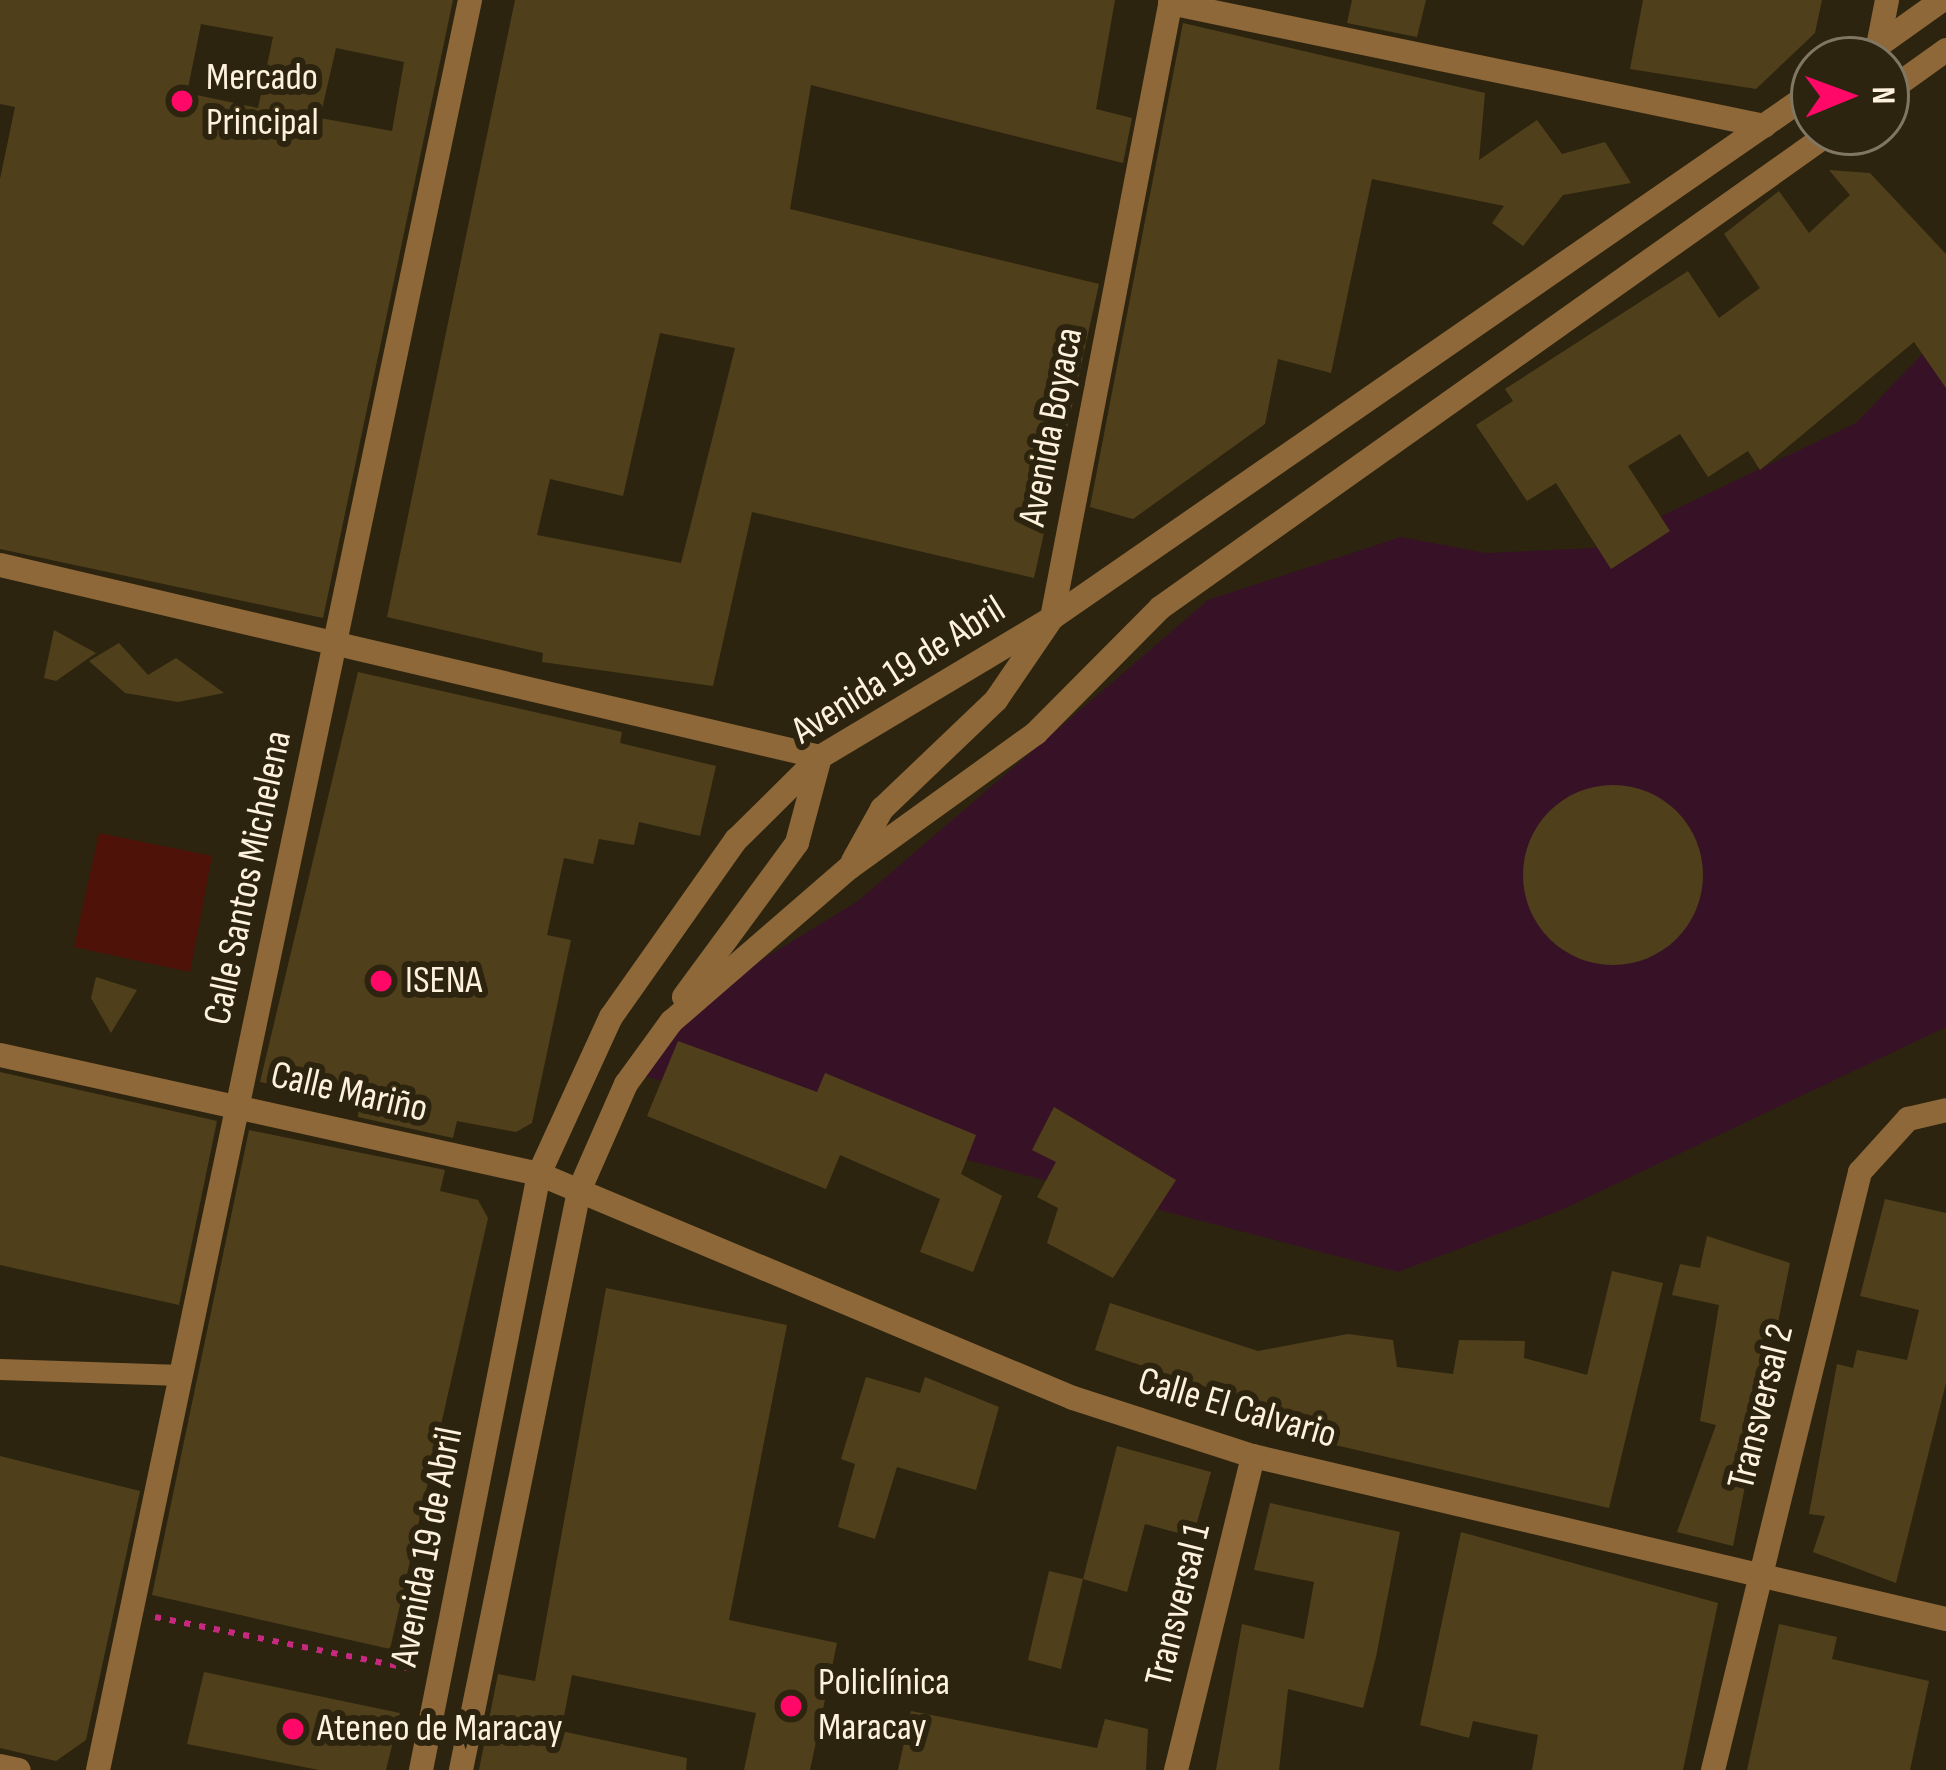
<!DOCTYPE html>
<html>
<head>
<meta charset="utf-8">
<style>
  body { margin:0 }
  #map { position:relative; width:1946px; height:1770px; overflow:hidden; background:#2d2410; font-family:"Sofia Sans Condensed",sans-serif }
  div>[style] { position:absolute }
  .green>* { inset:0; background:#371226 }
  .water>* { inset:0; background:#4e1208 }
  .building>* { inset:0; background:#4f401b }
  .round { border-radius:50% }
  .path>* { height:6px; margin-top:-3px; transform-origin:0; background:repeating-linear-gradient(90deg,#c6297f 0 6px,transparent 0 15px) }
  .service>* { height:21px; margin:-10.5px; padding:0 10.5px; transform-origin:10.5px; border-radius:10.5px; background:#8e6838 }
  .minor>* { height:24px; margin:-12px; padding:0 12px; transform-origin:12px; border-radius:12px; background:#8e6838 }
  .dots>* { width:33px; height:33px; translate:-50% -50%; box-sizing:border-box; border:6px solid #2d2410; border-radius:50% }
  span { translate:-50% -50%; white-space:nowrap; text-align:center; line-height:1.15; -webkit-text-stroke:12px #2d2410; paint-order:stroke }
  .poi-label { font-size:39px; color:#fff2dc }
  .left { translate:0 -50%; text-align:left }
  .street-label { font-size:39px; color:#fff2dc }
  .north { position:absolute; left:1790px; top:36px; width:120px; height:120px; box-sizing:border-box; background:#2d2410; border:3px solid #817662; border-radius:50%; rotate:89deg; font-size:33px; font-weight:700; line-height:48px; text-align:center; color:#fff2dc }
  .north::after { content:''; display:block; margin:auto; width:42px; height:54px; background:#ff0867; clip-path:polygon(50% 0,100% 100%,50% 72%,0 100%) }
</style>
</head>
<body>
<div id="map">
  <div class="green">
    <div style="clip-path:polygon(1946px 329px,1946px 1027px,1559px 1211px,1398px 1272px,644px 1076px,680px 1010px,858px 901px,1208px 600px,1401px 537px,1486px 553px,1594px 548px,1856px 423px)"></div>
  </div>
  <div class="water">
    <div style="clip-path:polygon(99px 833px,212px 856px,190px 972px,74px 947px)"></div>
  </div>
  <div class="building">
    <div style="clip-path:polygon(evenodd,0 0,453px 0,323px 618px,0 549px,0 179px,15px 107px,0 104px,0 0,201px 24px,273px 37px,258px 108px,187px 93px,201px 24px,0 0,336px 48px,404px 62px,392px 131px,320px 118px,336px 48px)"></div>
    <div style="clip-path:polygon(evenodd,515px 0,1115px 0,1096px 109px,1132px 118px,1123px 163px,811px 85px,790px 209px,1099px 284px,1034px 578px,752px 512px,713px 686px,542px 662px,543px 653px,387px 617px,515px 0,660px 333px,735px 348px,681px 563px,537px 535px,550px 479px,623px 496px,660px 333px)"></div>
    <div style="clip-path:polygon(1352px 0,1426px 0,1417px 37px,1347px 23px)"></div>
    <div style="clip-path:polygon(1643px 0,1822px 0,1815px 33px,1756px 89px,1630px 69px)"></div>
    <div style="clip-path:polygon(1183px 23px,1485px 93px,1479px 160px,1537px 120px,1562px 154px,1605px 142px,1631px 183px,1563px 195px,1523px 246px,1492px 223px,1504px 206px,1372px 179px,1331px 373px,1278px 359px,1265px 424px,1133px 519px,1090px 507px)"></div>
    <div style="clip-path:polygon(1829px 170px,1870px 173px,1946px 254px,1946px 388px,1914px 342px,1760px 470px,1748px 451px,1708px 477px,1680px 434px,1628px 466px,1670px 531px,1611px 569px,1556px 483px,1527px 501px,1476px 425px,1513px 401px,1505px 389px,1688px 271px,1719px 318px,1760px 288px,1724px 234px,1779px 191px,1809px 233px,1850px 195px)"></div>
    <div style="clip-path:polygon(54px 630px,96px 653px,56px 681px,44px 678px)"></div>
    <div style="clip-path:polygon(119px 643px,148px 675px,176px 658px,224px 693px,178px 702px,125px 693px,89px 661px)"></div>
    <div style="clip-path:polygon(358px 672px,622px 732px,620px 743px,716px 766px,700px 836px,639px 822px,634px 845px,599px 839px,593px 864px,564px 858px,547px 935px,571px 940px,532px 1123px,516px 1132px,457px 1121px,453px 1138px,358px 1117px,359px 1101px,260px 1082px)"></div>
    <div class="round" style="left:1523px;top:785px;width:180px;height:180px"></div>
    <div style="clip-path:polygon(96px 977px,137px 990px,111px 1033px,91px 998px)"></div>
    <div style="clip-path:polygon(678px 1041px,817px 1092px,825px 1073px,976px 1135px,961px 1174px,1002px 1196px,973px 1272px,920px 1252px,940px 1199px,840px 1155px,826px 1189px,647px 1116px)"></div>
    <div style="clip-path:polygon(0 1072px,217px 1121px,179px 1305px,0 1265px)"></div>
    <div style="clip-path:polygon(1054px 1107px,1176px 1180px,1113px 1278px,1047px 1243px,1058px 1208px,1037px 1197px,1056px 1162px,1032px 1150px)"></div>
    <div style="clip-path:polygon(249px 1130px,445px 1170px,440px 1191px,478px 1200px,488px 1218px,390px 1649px,152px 1595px)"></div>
    <div style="clip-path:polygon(1885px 1199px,1946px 1213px,1946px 1383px,1896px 1583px,1813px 1552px,1825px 1516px,1809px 1514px,1837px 1364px,1853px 1368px,1857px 1350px,1907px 1360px,1919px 1310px,1860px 1296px)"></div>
    <div style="clip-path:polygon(1707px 1236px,1790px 1263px,1733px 1546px,1677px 1532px,1716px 1425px,1700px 1421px,1719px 1305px,1672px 1295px,1680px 1264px,1700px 1268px)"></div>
    <div style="clip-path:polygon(1612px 1271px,1663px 1283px,1609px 1508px,1235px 1422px,1236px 1397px,1095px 1350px,1110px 1303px,1258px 1351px,1348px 1334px,1393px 1340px,1397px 1367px,1453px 1374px,1459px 1340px,1525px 1341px,1524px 1358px,1587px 1375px)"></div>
    <div style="clip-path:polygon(606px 1288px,787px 1325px,729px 1620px,837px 1643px,810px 1770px,744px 1770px,756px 1713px,572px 1675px,561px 1731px,687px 1758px,686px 1770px,479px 1770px,498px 1674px,535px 1681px)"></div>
    <div style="clip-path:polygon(866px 1377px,920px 1393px,925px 1377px,999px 1407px,976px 1490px,897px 1467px,875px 1539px,838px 1527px,855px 1464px,841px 1459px)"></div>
    <div style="clip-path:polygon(1117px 1446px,1211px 1472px,1193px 1537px,1145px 1524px,1127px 1592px,1083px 1579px)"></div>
    <div style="clip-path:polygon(0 1456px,140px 1491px,86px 1740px,56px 1761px,0 1748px)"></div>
    <div style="clip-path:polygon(1270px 1503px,1400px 1532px,1376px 1657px,1363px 1708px,1288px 1689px,1279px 1770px,1216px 1770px,1242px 1624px,1304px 1639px,1314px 1582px,1254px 1570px)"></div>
    <div style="clip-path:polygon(1461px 1532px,1718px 1603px,1683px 1770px,1532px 1770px,1538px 1735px,1473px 1721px,1469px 1738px,1420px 1725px)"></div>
    <div style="clip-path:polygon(1049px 1571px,1083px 1579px,1061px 1669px,1028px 1660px)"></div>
    <div style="clip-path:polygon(1779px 1624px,1837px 1637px,1832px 1659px,1929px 1681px,1910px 1770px,1747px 1770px)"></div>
    <div style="clip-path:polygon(204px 1672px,400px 1713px,386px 1770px,319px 1770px,187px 1744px)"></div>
    <div style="clip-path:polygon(911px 1711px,1097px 1748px,1105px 1719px,1148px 1729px,1146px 1770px,898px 1770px)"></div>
  </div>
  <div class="path">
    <div style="left:155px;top:1617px;width:263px;rotate:11.4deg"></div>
  </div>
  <div class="service">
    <div style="left:0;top:1369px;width:181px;rotate:1.9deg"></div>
  </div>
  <div class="minor">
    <div style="left:1170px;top:3px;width:607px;rotate:11.7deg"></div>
    <div style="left:1878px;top:46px;width:47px;rotate:-78.9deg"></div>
    <div style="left:1858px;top:60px;width:103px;rotate:-35.5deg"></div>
    <div style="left:1886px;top:93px;width:74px;rotate:-35.6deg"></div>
    <div style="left:0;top:565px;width:842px;rotate:13.18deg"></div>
    <div style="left:820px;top:757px;width:89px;rotate:105deg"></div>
    <div style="left:797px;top:843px;width:191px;rotate:126.3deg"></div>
    <div style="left:853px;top:861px;width:60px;rotate:-60.9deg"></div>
    <div style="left:882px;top:809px;width:158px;rotate:-43.7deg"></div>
    <div style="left:996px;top:700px;width:99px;rotate:-55.7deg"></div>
    <div style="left:1052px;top:618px;width:629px;rotate:-79.1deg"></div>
    <div style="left:0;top:1055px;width:552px;rotate:12.45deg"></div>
    <div style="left:539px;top:1174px;width:579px;rotate:22.76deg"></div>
    <div style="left:1073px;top:1398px;width:189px;rotate:17.9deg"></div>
    <div style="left:1253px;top:1456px;width:712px;rotate:13.24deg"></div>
    <div style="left:0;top:1766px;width:19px;rotate:12deg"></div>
    <div style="left:98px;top:1770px;width:1809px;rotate:-78.13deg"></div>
    <div style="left:421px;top:1770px;width:608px;rotate:-78.8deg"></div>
    <div style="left:539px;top:1174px;width:173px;rotate:-65.4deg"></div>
    <div style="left:611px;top:1017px;width:217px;rotate:-54.8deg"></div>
    <div style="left:736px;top:840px;width:118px;rotate:-44.7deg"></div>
    <div style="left:820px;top:757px;width:270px;rotate:-30.9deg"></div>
    <div style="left:1052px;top:618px;width:926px;rotate:-34.67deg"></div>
    <div style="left:461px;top:1770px;width:591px;rotate:-78.48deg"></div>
    <div style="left:579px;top:1191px;width:117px;rotate:-66.3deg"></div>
    <div style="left:626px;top:1084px;width:77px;rotate:-54deg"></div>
    <div style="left:671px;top:1022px;width:235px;rotate:-40.9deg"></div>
    <div style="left:849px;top:868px;width:231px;rotate:-35.8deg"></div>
    <div style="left:1036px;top:733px;width:176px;rotate:-45.2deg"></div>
    <div style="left:1160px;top:608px;width:823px;rotate:-35.35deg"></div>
    <div style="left:1176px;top:1770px;width:323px;rotate:-76.2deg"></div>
    <div style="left:1713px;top:1770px;width:616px;rotate:-76.19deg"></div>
    <div style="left:1860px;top:1172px;width:72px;rotate:-47.8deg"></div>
    <div style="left:1908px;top:1119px;width:39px;rotate:-13deg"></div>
  </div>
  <div class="dots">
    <div style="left:182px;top:101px;background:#ff0867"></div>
    <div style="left:381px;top:981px;background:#ff0867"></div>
    <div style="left:791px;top:1706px;background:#ff0867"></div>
    <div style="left:293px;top:1729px;background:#ff0867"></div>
  </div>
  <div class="poi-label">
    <span class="left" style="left:206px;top:101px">Mercado<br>Principal</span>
    <span class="left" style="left:405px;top:981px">ISENA</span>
    <span class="left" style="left:818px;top:1706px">Policlínica<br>Maracay</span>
    <span class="left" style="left:317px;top:1729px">Ateneo de Maracay</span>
  </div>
  <div class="street-label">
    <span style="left:1052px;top:427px;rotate:-79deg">Avenida Boyaca</span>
    <span style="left:899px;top:671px;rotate:-32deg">Avenida 19 de Abril</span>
    <span style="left:249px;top:878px;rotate:-78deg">Calle Santos Michelena</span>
    <span style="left:349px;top:1093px;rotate:13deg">Calle Mariño</span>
    <span style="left:1762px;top:1407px;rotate:-76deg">Transversal 2</span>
    <span style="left:1237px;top:1409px;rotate:16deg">Calle El Calvario</span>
    <span style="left:428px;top:1547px;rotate:-79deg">Avenida 19 de Abril</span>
    <span style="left:1179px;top:1605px;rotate:-76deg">Transversal 1</span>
  </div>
  <div class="north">N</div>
</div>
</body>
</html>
